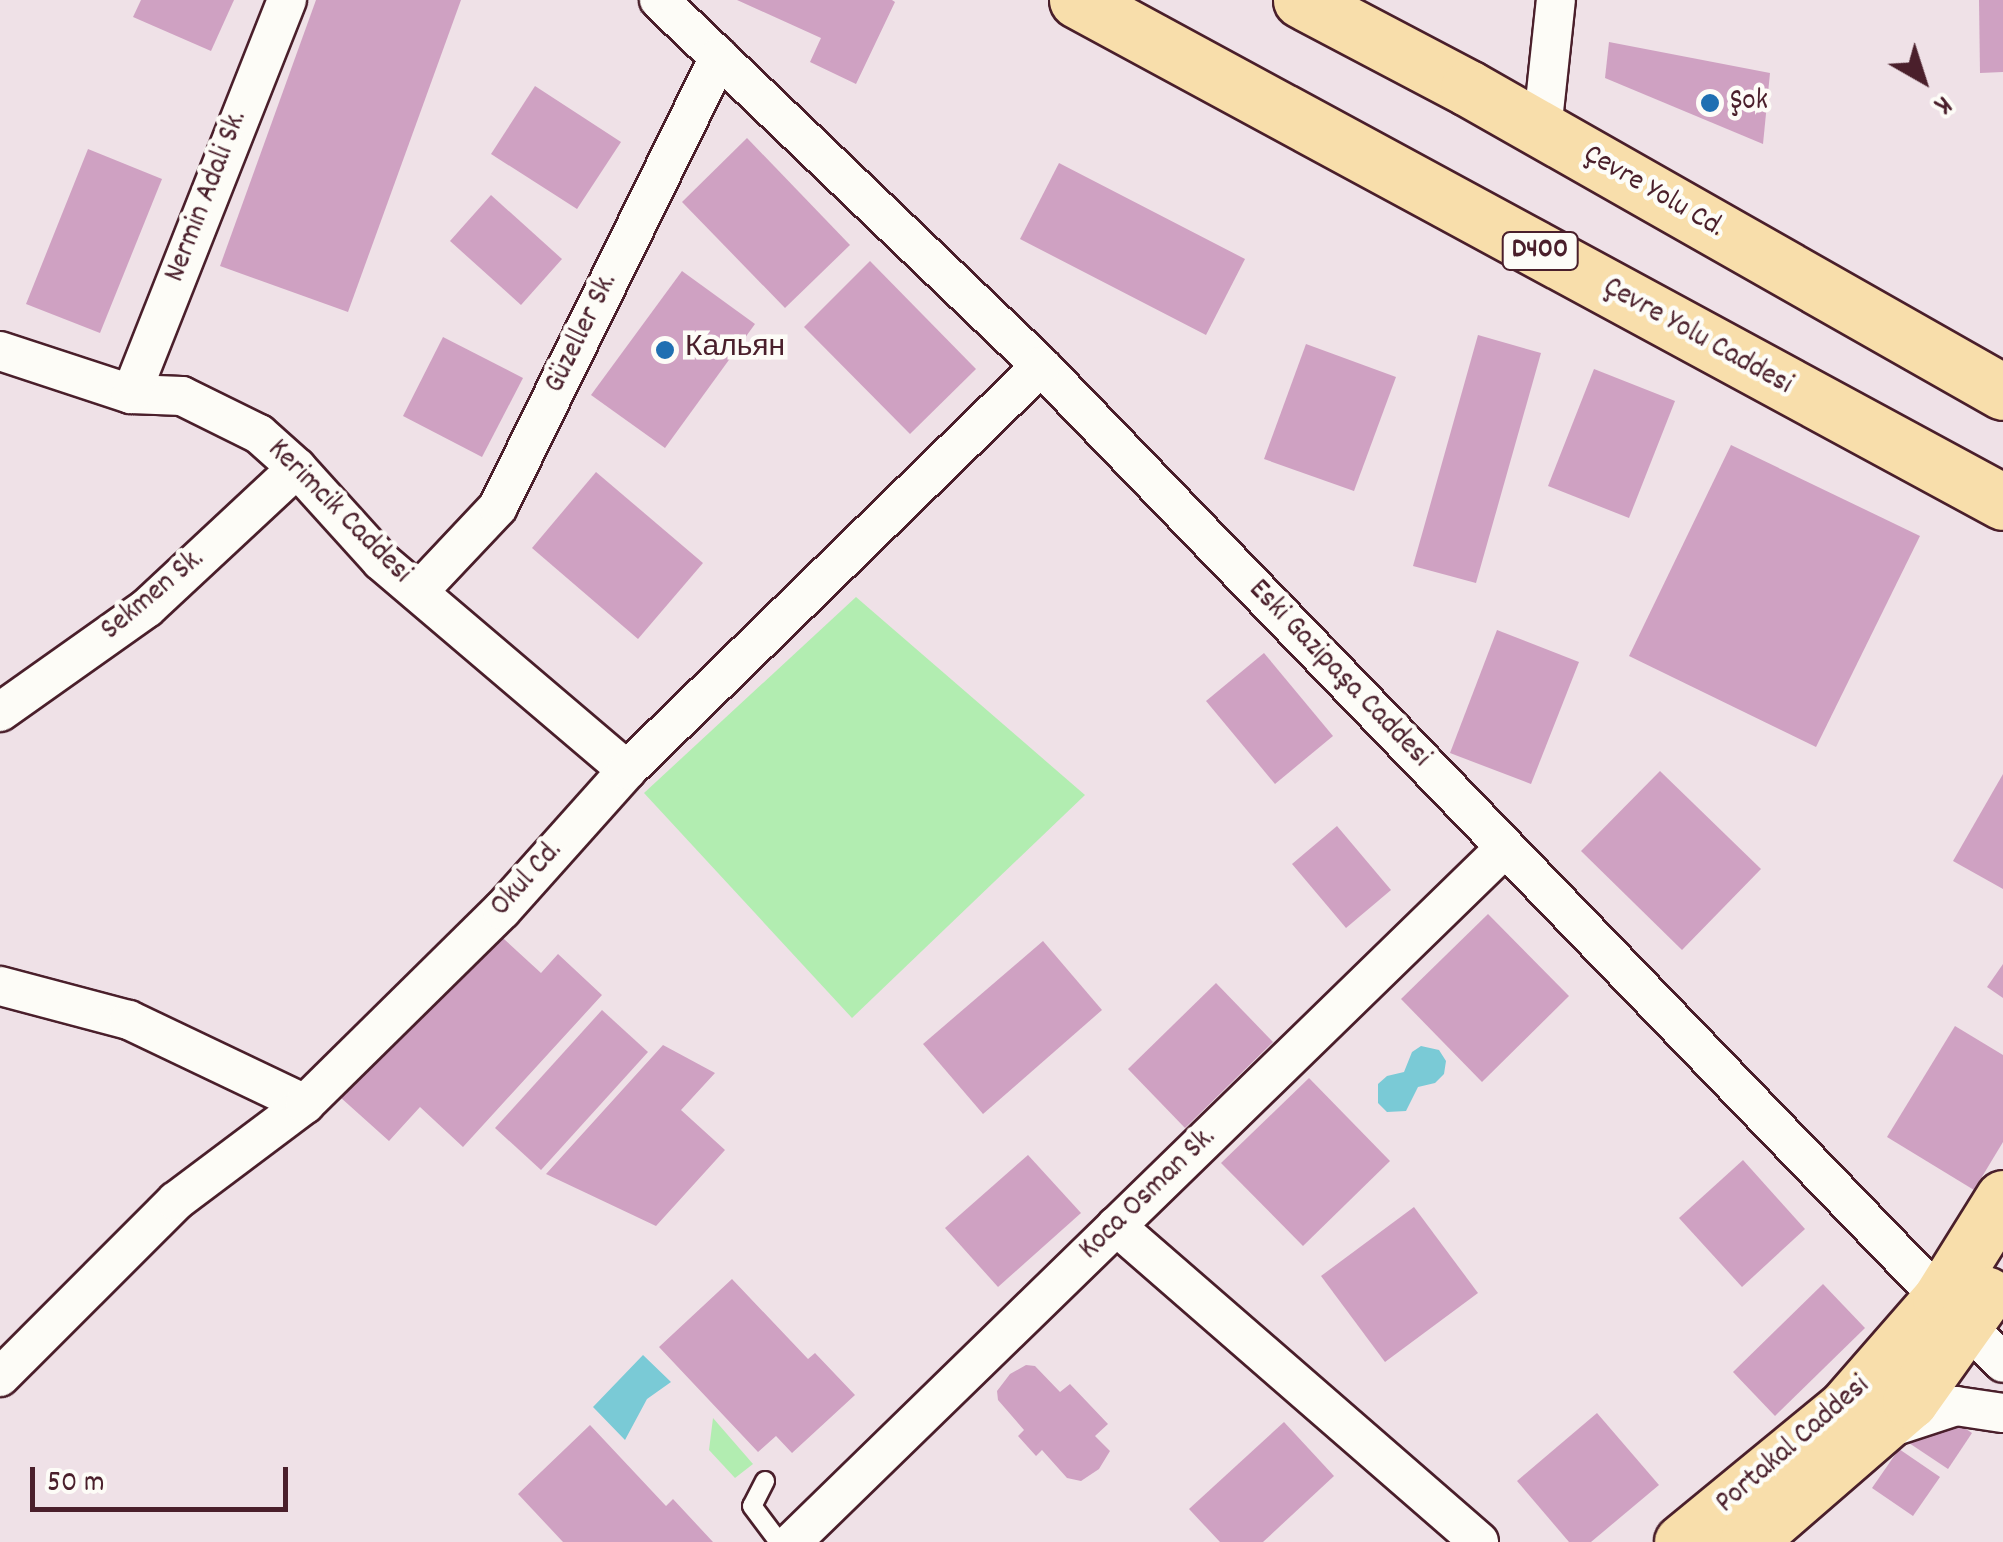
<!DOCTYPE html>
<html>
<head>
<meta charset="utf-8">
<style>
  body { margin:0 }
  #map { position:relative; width:2003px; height:1542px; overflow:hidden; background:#efe1e7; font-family:Dekko,sans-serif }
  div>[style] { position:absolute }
  .green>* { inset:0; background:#b2edb1 }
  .water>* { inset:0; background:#7acad6 }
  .building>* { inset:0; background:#cfa1c2 }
  .roads { filter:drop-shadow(2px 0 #4a1f2b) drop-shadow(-2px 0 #4a1f2b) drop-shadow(0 2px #4a1f2b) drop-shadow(0 -2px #4a1f2b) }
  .lane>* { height:18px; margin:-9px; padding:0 9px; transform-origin:9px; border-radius:9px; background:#fdfcf7 }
  .street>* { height:38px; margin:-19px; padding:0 19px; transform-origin:19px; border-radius:19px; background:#fdfcf7 }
  .primary>* { height:55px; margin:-27.5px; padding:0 27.5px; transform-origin:27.5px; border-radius:27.5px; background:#f8deab }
  .highway>* { height:55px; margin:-27.5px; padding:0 27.5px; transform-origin:27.5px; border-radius:27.5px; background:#f8deab }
  .dots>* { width:28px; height:28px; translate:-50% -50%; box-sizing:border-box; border:5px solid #fdfcf7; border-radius:50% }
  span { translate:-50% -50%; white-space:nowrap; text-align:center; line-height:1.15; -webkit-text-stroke:9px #fdfcf7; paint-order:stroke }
  .shield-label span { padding:2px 8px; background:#fdfcf7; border:2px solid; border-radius:8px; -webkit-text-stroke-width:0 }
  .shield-label { font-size:28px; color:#4a1f2b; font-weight:700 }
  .poi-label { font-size:30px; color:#4a1f2b }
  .left { translate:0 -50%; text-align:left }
  .street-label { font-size:30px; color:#4a1f2b }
  .north { position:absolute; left:1873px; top:30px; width:100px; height:100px; -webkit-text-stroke:8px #fdfcf7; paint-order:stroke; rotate:141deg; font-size:28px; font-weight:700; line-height:40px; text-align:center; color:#4a1f2b }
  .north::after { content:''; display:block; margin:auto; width:35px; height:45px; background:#4a1f2b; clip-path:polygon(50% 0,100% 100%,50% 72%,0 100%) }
  .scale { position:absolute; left:30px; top:1467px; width:258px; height:45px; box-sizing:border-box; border:5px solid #4a1f2b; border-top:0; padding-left:12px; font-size:30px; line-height:35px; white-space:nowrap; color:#4a1f2b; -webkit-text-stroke:8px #fdfcf7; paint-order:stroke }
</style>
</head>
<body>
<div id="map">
  <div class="green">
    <div style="clip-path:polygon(856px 597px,1085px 795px,852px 1018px,644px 793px)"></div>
    <div style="clip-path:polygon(713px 1418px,753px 1464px,735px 1478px,709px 1450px)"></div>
  </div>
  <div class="water">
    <div style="clip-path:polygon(1421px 1046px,1439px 1050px,1446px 1061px,1444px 1074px,1435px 1083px,1418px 1087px,1406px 1111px,1387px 1112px,1378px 1103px,1378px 1084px,1387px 1076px,1404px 1072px,1412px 1052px)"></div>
    <div style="clip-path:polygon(643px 1355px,671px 1382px,647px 1399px,625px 1440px,593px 1407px)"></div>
  </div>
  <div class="building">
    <div style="clip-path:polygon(141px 0,234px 0,211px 51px,133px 17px)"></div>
    <div style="clip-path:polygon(316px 0,461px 0,348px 312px,220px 266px)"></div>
    <div style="clip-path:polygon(737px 0,892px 0,895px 2px,856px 84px,810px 62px,821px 38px)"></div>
    <div style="clip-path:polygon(1979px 0,2003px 0,2003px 72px,1980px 73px)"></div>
    <div style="clip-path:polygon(1609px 42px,1770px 73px,1763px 144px,1605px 78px)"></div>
    <div style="clip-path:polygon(535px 86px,621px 142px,577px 209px,491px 154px)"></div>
    <div style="clip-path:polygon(747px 138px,850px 245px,785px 308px,682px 202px)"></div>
    <div style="clip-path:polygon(88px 149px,162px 179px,100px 333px,26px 304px)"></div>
    <div style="clip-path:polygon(1059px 163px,1245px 259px,1206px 335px,1020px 239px)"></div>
    <div style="clip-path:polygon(491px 195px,562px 259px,521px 305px,450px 241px)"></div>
    <div style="clip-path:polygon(870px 261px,976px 369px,910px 434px,804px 327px)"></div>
    <div style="clip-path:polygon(682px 271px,755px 324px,665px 448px,591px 395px)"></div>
    <div style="clip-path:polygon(1478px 335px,1541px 353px,1476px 583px,1413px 566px)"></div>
    <div style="clip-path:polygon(443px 337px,523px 378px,482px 457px,403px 416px)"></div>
    <div style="clip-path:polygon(1306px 344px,1396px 377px,1354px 491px,1264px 459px)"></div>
    <div style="clip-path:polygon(1594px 369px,1675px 401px,1629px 518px,1548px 486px)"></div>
    <div style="clip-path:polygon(1731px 445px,1920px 536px,1816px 747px,1629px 656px)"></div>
    <div style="clip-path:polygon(596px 472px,703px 563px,638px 639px,532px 548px)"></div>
    <div style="clip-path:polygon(1497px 630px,1579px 662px,1531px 784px,1450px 753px)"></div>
    <div style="clip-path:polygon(1264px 653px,1333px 736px,1275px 784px,1206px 701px)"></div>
    <div style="clip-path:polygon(1660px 771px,1761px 869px,1682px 950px,1581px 851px)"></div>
    <div style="clip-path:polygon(2003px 774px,2003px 889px,1953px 861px)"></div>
    <div style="clip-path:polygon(1337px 826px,1391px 890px,1346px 928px,1292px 864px)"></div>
    <div style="clip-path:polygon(1488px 914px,1569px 996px,1482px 1082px,1401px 999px)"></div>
    <div style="clip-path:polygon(493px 929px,541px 973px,558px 954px,602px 995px,463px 1147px,420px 1107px,389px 1141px,340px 1097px)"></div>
    <div style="clip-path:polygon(1043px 941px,1102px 1010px,983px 1114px,923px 1044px)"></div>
    <div style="clip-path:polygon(2003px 964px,2003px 998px,1987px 987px)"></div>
    <div style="clip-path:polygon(1216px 983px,1273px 1042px,1185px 1128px,1128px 1069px)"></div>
    <div style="clip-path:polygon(602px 1010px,648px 1052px,541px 1170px,495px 1128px)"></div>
    <div style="clip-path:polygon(1955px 1026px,2003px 1055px,2003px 1142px,1974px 1190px,1887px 1137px)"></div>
    <div style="clip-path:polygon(663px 1045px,715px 1073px,681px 1110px,725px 1150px,656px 1226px,546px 1174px)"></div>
    <div style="clip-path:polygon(1309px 1078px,1390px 1161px,1303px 1246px,1221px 1163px)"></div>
    <div style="clip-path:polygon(1028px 1155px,1081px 1213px,998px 1287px,945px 1228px)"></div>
    <div style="clip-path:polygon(1743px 1160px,1805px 1229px,1742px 1287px,1679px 1218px)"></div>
    <div style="clip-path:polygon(1414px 1207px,1478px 1293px,1385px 1362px,1321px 1276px)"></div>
    <div style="clip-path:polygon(732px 1279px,808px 1359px,815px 1353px,855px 1395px,792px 1453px,776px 1436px,758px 1452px,659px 1347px)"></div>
    <div style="clip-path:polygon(1823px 1284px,1865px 1328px,1775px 1416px,1733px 1372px)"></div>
    <div style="clip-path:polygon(1026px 1365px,1035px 1366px,1060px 1392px,1070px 1384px,1108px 1424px,1095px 1436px,1110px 1451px,1099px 1469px,1081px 1481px,1067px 1478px,1042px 1450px,1036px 1456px,1018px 1436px,1024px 1430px,998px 1400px,997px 1391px,1010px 1374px)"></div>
    <div style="clip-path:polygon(1933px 1407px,1972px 1433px,1948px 1469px,1909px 1443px)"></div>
    <div style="clip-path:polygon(1597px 1413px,1659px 1485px,1591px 1542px,1569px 1542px,1517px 1481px)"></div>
    <div style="clip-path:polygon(1284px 1422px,1334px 1476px,1263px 1542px,1220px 1542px,1189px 1509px)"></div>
    <div style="clip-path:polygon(590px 1425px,666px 1506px,673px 1499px,713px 1542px,563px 1542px,518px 1494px)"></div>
    <div style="clip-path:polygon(1899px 1449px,1940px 1477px,1913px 1516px,1872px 1488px)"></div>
  </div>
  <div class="roads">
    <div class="lane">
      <div style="left:765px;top:1481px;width:28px;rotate:117deg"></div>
      <div style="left:752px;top:1506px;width:45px;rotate:53.1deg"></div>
    </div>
    <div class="street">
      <div style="left:659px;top:0;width:529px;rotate:43.77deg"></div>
      <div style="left:1041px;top:366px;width:1385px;rotate:46.02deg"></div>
      <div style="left:1542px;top:130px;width:131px;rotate:-83.9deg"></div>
      <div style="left:0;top:351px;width:138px;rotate:18.2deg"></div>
      <div style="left:131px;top:394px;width:51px;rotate:2.2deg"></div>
      <div style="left:182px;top:396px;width:86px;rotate:26.3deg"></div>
      <div style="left:259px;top:434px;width:51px;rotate:41.8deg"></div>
      <div style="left:297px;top:468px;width:125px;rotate:47.9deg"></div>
      <div style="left:381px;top:561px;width:323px;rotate:40.4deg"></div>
      <div style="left:131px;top:394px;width:424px;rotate:-68.4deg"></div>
      <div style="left:418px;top:592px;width:117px;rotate:-46.7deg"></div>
      <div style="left:498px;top:507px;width:501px;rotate:-63.84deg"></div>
      <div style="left:0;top:712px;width:180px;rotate:-35.3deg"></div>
      <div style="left:147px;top:608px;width:205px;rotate:-43deg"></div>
      <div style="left:0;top:986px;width:133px;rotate:14.8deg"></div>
      <div style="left:129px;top:1020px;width:195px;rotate:25.5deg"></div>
      <div style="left:1116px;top:1226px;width:481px;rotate:41deg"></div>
      <div style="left:0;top:1377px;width:249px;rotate:-45deg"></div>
      <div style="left:176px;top:1201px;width:161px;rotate:-36.9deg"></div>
      <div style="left:305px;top:1104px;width:276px;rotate:-44.6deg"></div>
      <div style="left:502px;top:910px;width:188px;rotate:-48.2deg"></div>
      <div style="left:627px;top:770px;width:578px;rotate:-44.3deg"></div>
      <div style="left:1886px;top:1429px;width:74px;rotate:-18.2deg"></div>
      <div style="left:1956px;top:1406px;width:48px;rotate:8.5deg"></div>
      <div style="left:792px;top:1542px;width:995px;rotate:-44.23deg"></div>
    </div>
    <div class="primary">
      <div style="left:1682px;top:1542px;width:211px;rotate:-39.4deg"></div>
      <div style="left:1845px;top:1408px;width:145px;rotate:-48.9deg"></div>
      <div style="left:1940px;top:1299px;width:119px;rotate:-58deg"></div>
      <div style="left:1747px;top:1542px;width:216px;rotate:-40.9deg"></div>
      <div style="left:1910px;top:1401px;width:131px;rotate:-54.6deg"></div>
    </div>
    <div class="highway">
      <div style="left:1077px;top:0;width:1053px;rotate:28.46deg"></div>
      <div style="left:1301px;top:0;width:189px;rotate:27.8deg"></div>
      <div style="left:1468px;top:88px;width:615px;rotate:29.61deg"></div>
    </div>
  </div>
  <div class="dots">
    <div style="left:1710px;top:103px;background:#1f6fb2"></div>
    <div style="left:665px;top:350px;background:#1f6fb2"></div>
  </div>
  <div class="shield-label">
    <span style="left:1540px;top:251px">D400</span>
  </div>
  <div class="poi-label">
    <span class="left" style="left:1730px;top:103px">Şok</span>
    <span class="left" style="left:685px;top:350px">Кальян</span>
  </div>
  <div class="street-label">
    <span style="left:1653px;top:193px;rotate:30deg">Çevre Yolu Cd.</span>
    <span style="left:208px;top:197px;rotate:-69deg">Nermin Adali Sk.</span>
    <span style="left:583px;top:334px;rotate:-64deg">Güzeller Sk.</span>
    <span style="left:1697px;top:338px;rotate:29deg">Çevre Yolu Caddesi</span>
    <span style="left:338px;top:513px;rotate:45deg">Kerimcik Caddesi</span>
    <span style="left:154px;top:596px;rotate:-40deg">Sekmen Sk.</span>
    <span style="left:1338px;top:675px;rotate:46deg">Eski Gazipaşa Caddesi</span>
    <span style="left:528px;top:880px;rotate:-48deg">Okul Cd.</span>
    <span style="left:1149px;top:1195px;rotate:-44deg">Koca Osman Sk.</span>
    <span style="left:1794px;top:1446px;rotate:-41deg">Portakal Caddesi</span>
  </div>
  <div class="north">K</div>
  <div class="scale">50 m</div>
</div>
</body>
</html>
